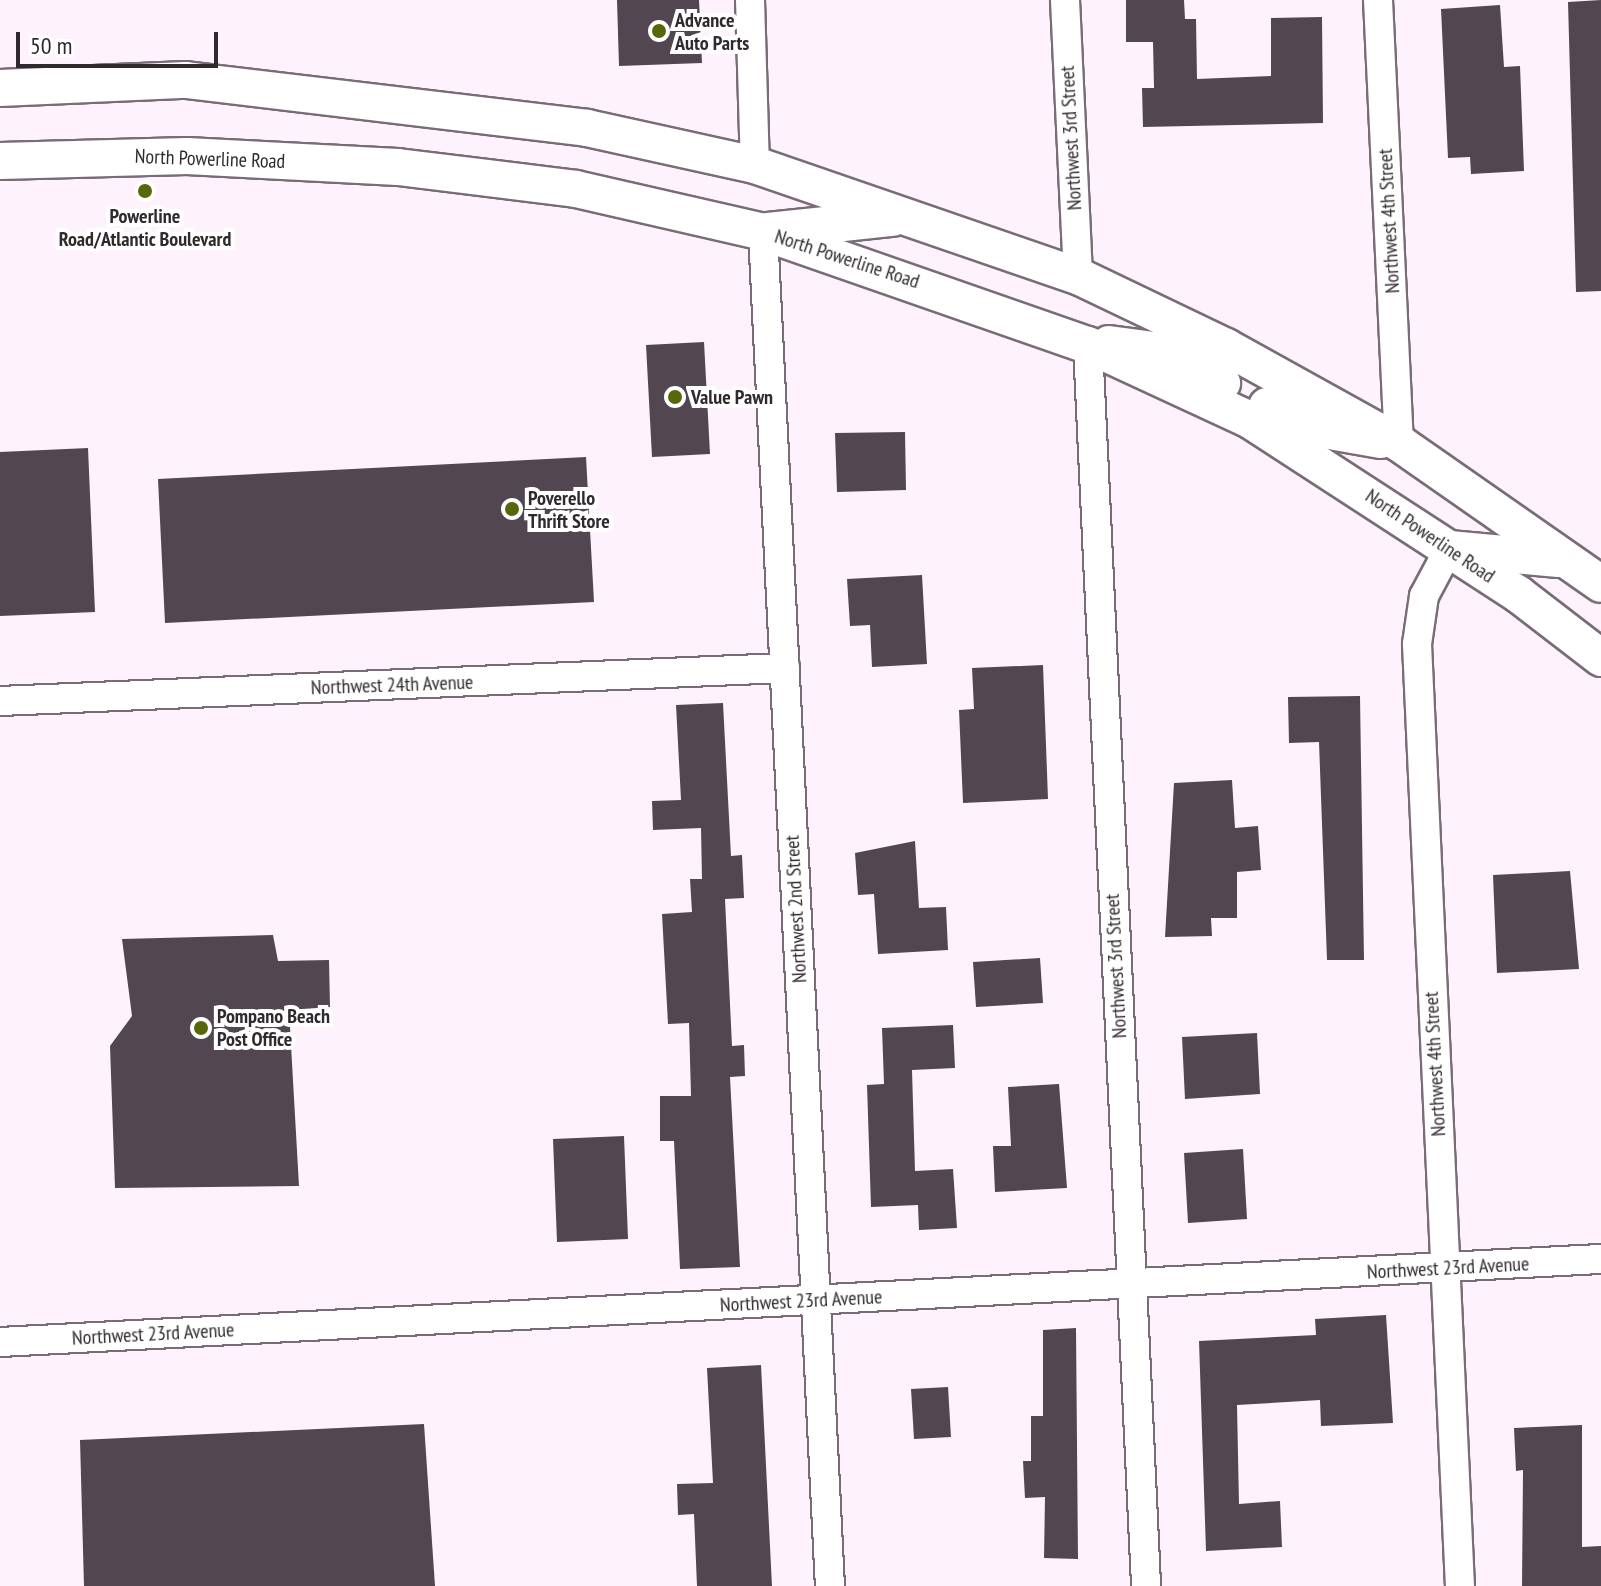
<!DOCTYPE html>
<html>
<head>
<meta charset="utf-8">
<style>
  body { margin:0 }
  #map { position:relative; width:1601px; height:1586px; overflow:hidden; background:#fef2fd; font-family:"PT Sans Narrow",sans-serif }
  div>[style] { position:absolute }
  .building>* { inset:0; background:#524651 }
  .roads { filter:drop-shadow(2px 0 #796c78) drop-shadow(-2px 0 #796c78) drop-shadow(0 2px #796c78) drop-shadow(0 -2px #796c78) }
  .minor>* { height:28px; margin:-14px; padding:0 14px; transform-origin:14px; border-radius:14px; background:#fff }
  .major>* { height:36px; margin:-18px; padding:0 18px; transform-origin:18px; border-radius:18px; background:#fff }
  .dots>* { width:22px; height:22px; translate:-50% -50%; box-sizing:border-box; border:4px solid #fff; border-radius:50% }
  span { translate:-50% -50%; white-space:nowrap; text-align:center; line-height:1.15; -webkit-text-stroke:8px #fff; paint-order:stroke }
  .poi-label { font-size:20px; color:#302a2f; font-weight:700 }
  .left { translate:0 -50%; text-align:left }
  .street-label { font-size:20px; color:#302a2f }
  .scale { position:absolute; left:16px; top:32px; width:202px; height:36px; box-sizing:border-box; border:4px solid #302a2f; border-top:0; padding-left:10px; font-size:24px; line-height:28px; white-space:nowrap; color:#302a2f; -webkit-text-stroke:6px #fff; paint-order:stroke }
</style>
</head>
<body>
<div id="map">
  <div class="building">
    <div style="clip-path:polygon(617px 0,699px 0,702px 63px,619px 66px)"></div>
    <div style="clip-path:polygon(1126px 0,1184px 0,1185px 19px,1196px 19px,1197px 79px,1271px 76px,1271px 18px,1322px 17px,1323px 123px,1143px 127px,1142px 88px,1154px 88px,1153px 42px,1126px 42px)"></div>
    <div style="clip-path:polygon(1601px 0,1601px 291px,1576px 292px,1568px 2px)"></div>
    <div style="clip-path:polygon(1500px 5px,1504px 67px,1520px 66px,1524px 171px,1471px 174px,1470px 157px,1448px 158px,1441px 9px)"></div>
    <div style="clip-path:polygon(704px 342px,710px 454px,652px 457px,646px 345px)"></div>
    <div style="clip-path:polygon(905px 432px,906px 490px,837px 492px,835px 433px)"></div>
    <div style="clip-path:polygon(88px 448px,95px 612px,0 616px,0 452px)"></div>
    <div style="clip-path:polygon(586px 457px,594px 602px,165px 623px,158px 479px)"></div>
    <div style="clip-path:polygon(922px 575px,927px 664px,872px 667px,870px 625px,850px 626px,847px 579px)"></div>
    <div style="clip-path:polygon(1043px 665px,1048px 799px,963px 803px,959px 710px,974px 709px,972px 668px)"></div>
    <div style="clip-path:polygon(1360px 696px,1364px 960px,1327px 960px,1319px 742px,1289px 743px,1288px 697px)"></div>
    <div style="clip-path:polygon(723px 703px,731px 856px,742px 855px,744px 898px,725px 899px,732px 1046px,744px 1045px,745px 1076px,730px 1077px,740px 1267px,680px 1269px,674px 1141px,660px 1141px,660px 1096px,691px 1096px,689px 1023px,668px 1024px,662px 914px,692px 912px,690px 879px,702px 879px,701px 828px,653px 830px,652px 801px,681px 800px,676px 705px)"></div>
    <div style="clip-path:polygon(1232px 780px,1235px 828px,1258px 826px,1261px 870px,1237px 872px,1237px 918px,1211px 918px,1212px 936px,1165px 937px,1174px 783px)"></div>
    <div style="clip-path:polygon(915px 841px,919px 908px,946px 907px,948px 950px,878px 954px,874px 894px,858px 895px,855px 853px)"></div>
    <div style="clip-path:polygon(1570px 871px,1579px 969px,1497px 973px,1493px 875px)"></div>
    <div style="clip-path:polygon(273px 935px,278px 961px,329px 960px,330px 1007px,289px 1010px,299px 1186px,115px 1188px,110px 1046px,132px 1016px,122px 939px)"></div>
    <div style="clip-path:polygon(1040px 958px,1043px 1003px,976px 1007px,973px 962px)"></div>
    <div style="clip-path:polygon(953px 1025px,955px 1068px,912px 1070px,915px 1171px,953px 1169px,957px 1228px,919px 1230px,918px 1205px,871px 1207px,867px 1085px,884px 1084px,882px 1028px)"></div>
    <div style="clip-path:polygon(1257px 1033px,1260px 1094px,1185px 1099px,1182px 1037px)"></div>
    <div style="clip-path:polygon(1059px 1084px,1067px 1188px,995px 1192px,993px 1146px,1011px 1146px,1008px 1087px)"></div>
    <div style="clip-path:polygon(624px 1136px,628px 1239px,557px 1242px,553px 1139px)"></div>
    <div style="clip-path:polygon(1243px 1149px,1247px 1219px,1188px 1223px,1184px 1153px)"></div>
    <div style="clip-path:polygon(1386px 1315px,1393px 1423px,1321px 1426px,1320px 1400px,1237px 1405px,1239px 1504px,1280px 1501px,1282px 1547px,1206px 1551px,1199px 1341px,1316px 1335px,1315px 1319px)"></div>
    <div style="clip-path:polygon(1076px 1328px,1078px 1559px,1044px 1558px,1045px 1497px,1025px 1498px,1023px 1461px,1031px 1461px,1031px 1416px,1043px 1416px,1043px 1330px)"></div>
    <div style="clip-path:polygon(761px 1365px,772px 1586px,697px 1586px,694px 1514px,678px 1515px,677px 1484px,713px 1483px,707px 1368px)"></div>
    <div style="clip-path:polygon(948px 1387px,951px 1437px,914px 1439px,911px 1389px)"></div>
    <div style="clip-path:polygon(424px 1424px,435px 1586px,84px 1586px,80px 1440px)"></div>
    <div style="clip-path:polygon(1582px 1425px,1582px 1547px,1601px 1546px,1601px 1586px,1522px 1586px,1523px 1470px,1516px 1471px,1514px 1428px)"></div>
  </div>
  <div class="roads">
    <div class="minor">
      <div style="left:750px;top:0;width:165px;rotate:88.3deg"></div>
      <div style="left:1065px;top:0;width:276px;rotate:87.3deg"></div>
      <div style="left:1378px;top:0;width:443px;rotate:87.3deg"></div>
      <div style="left:763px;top:232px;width:1356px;rotate:87.17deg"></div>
      <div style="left:1088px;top:345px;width:1242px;rotate:87.32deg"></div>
      <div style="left:1449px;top:549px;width:53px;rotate:118deg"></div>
      <div style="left:1424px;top:596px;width:49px;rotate:98.3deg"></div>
      <div style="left:1417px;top:644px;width:943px;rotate:87.39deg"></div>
      <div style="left:0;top:701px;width:786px;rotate:-2.41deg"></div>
      <div style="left:0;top:1342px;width:1603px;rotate:-2.97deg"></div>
    </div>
    <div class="major">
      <div style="left:0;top:88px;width:186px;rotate:-2.5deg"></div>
      <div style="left:186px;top:80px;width:404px;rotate:6.8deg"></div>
      <div style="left:587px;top:128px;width:172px;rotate:12.4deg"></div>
      <div style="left:755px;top:165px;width:342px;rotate:19deg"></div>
      <div style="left:1078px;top:276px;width:164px;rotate:25.6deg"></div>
      <div style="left:1226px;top:347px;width:198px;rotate:29deg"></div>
      <div style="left:1399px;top:443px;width:246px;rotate:34.9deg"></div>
      <div style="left:0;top:161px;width:187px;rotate:-1.5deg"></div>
      <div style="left:187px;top:156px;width:211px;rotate:3deg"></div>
      <div style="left:398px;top:167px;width:179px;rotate:7deg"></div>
      <div style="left:576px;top:189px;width:192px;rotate:12.9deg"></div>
      <div style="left:763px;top:232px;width:344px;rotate:19.2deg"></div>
      <div style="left:1088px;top:345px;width:179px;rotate:24.8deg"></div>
      <div style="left:1250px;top:420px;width:320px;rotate:33deg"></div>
      <div style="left:1518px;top:594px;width:105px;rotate:37.6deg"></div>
      <div style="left:768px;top:231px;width:125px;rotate:-6deg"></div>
      <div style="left:1109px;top:344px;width:51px;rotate:7.8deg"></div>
      <div style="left:1160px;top:351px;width:70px;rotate:27.3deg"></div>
      <div style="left:1267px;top:406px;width:45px;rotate:27.7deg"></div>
      <div style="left:1307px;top:427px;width:75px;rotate:10deg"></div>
      <div style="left:1449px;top:549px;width:110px;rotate:5.2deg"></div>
    </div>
  </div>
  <div class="dots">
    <div style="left:659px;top:31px;background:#58660c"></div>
    <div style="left:145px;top:191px;background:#58660c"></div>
    <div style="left:675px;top:397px;background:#58660c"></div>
    <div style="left:512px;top:509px;background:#58660c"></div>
    <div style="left:201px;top:1028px;background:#58660c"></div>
  </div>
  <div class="poi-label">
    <span class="left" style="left:675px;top:32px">Advance<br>Auto Parts</span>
    <span style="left:145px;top:228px">Powerline<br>Road/Atlantic Boulevard</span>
    <span class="left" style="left:691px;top:397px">Value Pawn</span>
    <span class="left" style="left:528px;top:510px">Poverello<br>Thrift Store</span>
    <span class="left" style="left:217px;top:1028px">Pompano Beach<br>Post Office</span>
  </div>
  <div class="street-label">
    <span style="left:1071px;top:138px;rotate:-93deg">Northwest 3rd Street</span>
    <span style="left:210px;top:159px;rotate:2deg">North Powerline Road</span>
    <span style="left:1389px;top:221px;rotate:-93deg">Northwest 4th Street</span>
    <span style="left:847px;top:259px;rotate:18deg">North Powerline Road</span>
    <span style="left:1430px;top:536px;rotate:34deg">North Powerline Road</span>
    <span style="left:392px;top:685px;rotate:-2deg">Northwest 24th Avenue</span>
    <span style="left:796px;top:909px;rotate:-93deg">Northwest 2nd Street</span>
    <span style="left:1116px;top:966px;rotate:-93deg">Northwest 3rd Street</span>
    <span style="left:1435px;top:1064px;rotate:-93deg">Northwest 4th Street</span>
    <span style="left:1448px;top:1268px;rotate:-3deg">Northwest 23rd Avenue</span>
    <span style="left:801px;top:1301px;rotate:-3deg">Northwest 23rd Avenue</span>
    <span style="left:153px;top:1334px;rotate:-3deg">Northwest 23rd Avenue</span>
  </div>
  <div class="scale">50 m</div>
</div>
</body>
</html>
